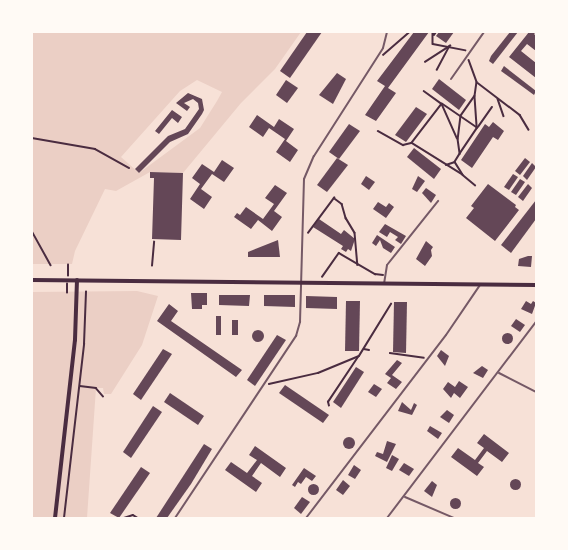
<!DOCTYPE html>
<html>
<head>
<meta charset="utf-8">
<style>
  body { margin:0 }
  #map { position:relative; width:568px; height:550px; overflow:hidden; background:#f7e1d7; font-family:Inter,sans-serif }
  div>[style] { position:absolute }
  .green>* { inset:0; background:#ebcfc5 }
  .building>* { inset:0; background:#644757 }
  .round { border-radius:50% }
  .path>* { height:1.5px; margin:-0.75px; padding:0 0.75px; transform-origin:0.75px; border-radius:0.75px; background:#4a2c40 }
  .minor>* { height:2px; margin:-1px; padding:0 1px; transform-origin:1px; border-radius:1px; background:#755966 }
  .secondary>* { height:4px; margin:-2px; padding:0 2px; transform-origin:2px; border-radius:2px; background:#4a2c40 }
  .primary>* { height:4px; margin:-2px; padding:0 2px; transform-origin:2px; border-radius:2px; background:#4a2c40 }
  span { translate:-50% -50%; white-space:nowrap; text-align:center; line-height:1.15; -webkit-text-stroke:6px #fffaf5; paint-order:stroke }
  .frame { position:absolute; inset:0; border:33px solid #fffaf5; pointer-events:none }
</style>
</head>
<body>
<div id="map">
  <div class="green">
    <div style="clip-path:polygon(evenodd,32px 32px,301px 32px,275px 69px,241px 103px,183px 173px,150px 172px,116px 191px,105px 189px,75px 251px,72px 264px,32px 264px,32px 32px,197px 80px,222px 92px,217px 101px,200px 128px,139px 173px,121px 157px,180px 91px,197px 80px)"></div>
    <div style="clip-path:polygon(137px 291px,158px 296px,142px 345px,111px 394px,104px 394px,103px 388px,96px 388px,87px 518px,32px 518px,32px 292px)"></div>
  </div>
  <div class="building">
    <div style="clip-path:polygon(307px 32px,322px 32px,290px 78px,280px 71px)"></div>
    <div style="clip-path:polygon(414px 32px,429px 32px,388px 88px,396px 93px,376px 121px,365px 115px,385px 86px,377px 81px)"></div>
    <div style="clip-path:polygon(439px 32px,454px 32px,446px 43px,436px 36px)"></div>
    <div style="clip-path:polygon(510px 32px,518px 32px,493px 64px,489px 61px,491px 56px)"></div>
    <div style="clip-path:polygon(529px 32px,536px 32px,534px 34px,536px 36px,536px 51px,527px 44px,521px 51px,536px 63px,536px 78px,509px 57px)"></div>
    <div style="clip-path:polygon(504px 66px,536px 91px,534px 95px,501px 71px)"></div>
    <div style="clip-path:polygon(337px 73px,346px 79px,333px 104px,319px 95px)"></div>
    <div style="clip-path:polygon(439px 79px,466px 100px,459px 110px,432px 89px)"></div>
    <div style="clip-path:polygon(286px 80px,298px 88px,287px 103px,276px 95px)"></div>
    <div style="clip-path:polygon(188px 93px,202px 99px,204px 110px,202px 114px,188px 134px,170px 142px,139px 173px,135px 169px,168px 136px,185px 129px,199px 109px,198px 103px,193px 99px,184px 103px,190px 107px,187px 111px,176px 103px)"></div>
    <div style="clip-path:polygon(416px 107px,427px 114px,406px 142px,395px 135px)"></div>
    <div style="clip-path:polygon(172px 110px,182px 117px,178px 123px,172px 118px,159px 134px,155px 131px)"></div>
    <div style="clip-path:polygon(257px 115px,274px 127px,279px 119px,294px 129px,286px 141px,298px 150px,290px 162px,276px 152px,285px 139px,269px 128px,263px 137px,249px 127px)"></div>
    <div style="clip-path:polygon(493px 122px,504px 131px,498px 140px,493px 137px,472px 168px,461px 160px,485px 124px,489px 127px)"></div>
    <div style="clip-path:polygon(349px 124px,360px 131px,339px 159px,329px 152px)"></div>
    <div style="clip-path:polygon(414px 148px,441px 169px,434px 179px,407px 157px)"></div>
    <div style="clip-path:polygon(337px 158px,348px 165px,327px 192px,317px 185px)"></div>
    <div style="clip-path:polygon(525px 158px,530px 162px,520px 175px,515px 171px)"></div>
    <div style="clip-path:polygon(222px 160px,234px 168px,224px 182px,212px 174px,201px 189px,212px 197px,204px 209px,190px 199px,200px 184px,192px 178px,202px 164px,214px 172px)"></div>
    <div style="clip-path:polygon(532px 163px,536px 167px,527px 180px,523px 176px)"></div>
    <div style="clip-path:polygon(150px 172px,183px 173px,181px 240px,152px 239px,154px 178px,150px 178px)"></div>
    <div style="clip-path:polygon(513px 174px,518px 177px,509px 190px,504px 187px)"></div>
    <div style="clip-path:polygon(366px 176px,375px 182px,369px 190px,361px 184px)"></div>
    <div style="clip-path:polygon(418px 176px,425px 181px,417px 192px,412px 189px)"></div>
    <div style="clip-path:polygon(520px 179px,525px 182px,516px 195px,511px 192px)"></div>
    <div style="clip-path:polygon(488px 184px,516px 205px,515px 207px,519px 210px,495px 241px,466px 218px,474px 208px,471px 206px)"></div>
    <div style="clip-path:polygon(528px 184px,532px 188px,523px 201px,518px 197px)"></div>
    <div style="clip-path:polygon(275px 185px,287px 193px,274px 211px,282px 217px,272px 231px,258px 220px,251px 229px,234px 217px,237px 213px,240px 215px,246px 207px,263px 219px,274px 204px,265px 198px)"></div>
    <div style="clip-path:polygon(426px 188px,436px 195px,431px 203px,422px 193px)"></div>
    <div style="clip-path:polygon(536px 200px,536px 219px,511px 253px,501px 245px)"></div>
    <div style="clip-path:polygon(378px 202px,386px 207px,389px 203px,394px 207px,386px 218px,373px 209px)"></div>
    <div style="clip-path:polygon(319px 219px,341px 234px,344px 230px,355px 239px,351px 251px,348px 249px,346px 252px,341px 249px,343px 246px,313px 227px)"></div>
    <div style="clip-path:polygon(385px 224px,406px 236px,401px 244px,395px 240px,398px 237px,390px 232px,387px 237px,379px 232px)"></div>
    <div style="clip-path:polygon(377px 235px,395px 247px,391px 253px,383px 248px,380px 240px,376px 246px,372px 243px)"></div>
    <div style="clip-path:polygon(278px 240px,280px 257px,248px 257px,248px 252px)"></div>
    <div style="clip-path:polygon(426px 241px,433px 247px,431px 250px,432px 256px,425px 266px,416px 259px)"></div>
    <div style="clip-path:polygon(528px 256px,532px 256px,531px 267px,518px 266px,519px 259px)"></div>
    <div style="clip-path:polygon(191px 293px,207px 293px,207px 305px,202px 305px,202px 309px,192px 309px)"></div>
    <div style="clip-path:polygon(219px 295px,250px 295px,249px 306px,219px 305px)"></div>
    <div style="clip-path:polygon(264px 295px,295px 295px,295px 307px,264px 306px)"></div>
    <div style="clip-path:polygon(306px 296px,337px 297px,337px 309px,306px 308px)"></div>
    <div style="clip-path:polygon(346px 301px,360px 301px,359px 351px,345px 351px)"></div>
    <div style="clip-path:polygon(526px 301px,531px 304px,533px 301px,536px 303px,532px 314px,521px 309px)"></div>
    <div style="clip-path:polygon(394px 302px,407px 302px,406px 353px,393px 352px)"></div>
    <div style="clip-path:polygon(169px 304px,178px 311px,171px 321px,242px 370px,236px 377px,157px 321px)"></div>
    <div style="clip-path:polygon(216px 316px,221px 316px,221px 335px,216px 335px)"></div>
    <div style="clip-path:polygon(516px 319px,525px 325px,520px 332px,511px 326px)"></div>
    <div style="clip-path:polygon(232px 320px,238px 320px,238px 335px,232px 335px)"></div>
    <div class="round" style="left:252px;top:330px;width:12px;height:12px"></div>
    <div class="round" style="left:501.5px;top:332.5px;width:11px;height:11px"></div>
    <div style="clip-path:polygon(277px 335px,286px 340px,255px 386px,247px 380px)"></div>
    <div style="clip-path:polygon(163px 349px,172px 354px,141px 400px,133px 394px)"></div>
    <div style="clip-path:polygon(441px 350px,449px 356px,445px 366px,437px 356px)"></div>
    <div style="clip-path:polygon(397px 360px,402px 363px,392px 375px,402px 382px,396px 389px,387px 383px,391px 378px,385px 374px)"></div>
    <div style="clip-path:polygon(482px 366px,488px 370px,483px 378px,473px 373px)"></div>
    <div style="clip-path:polygon(356px 367px,364px 372px,341px 408px,333px 402px)"></div>
    <div style="clip-path:polygon(459px 381px,468px 387px,460px 398px,454px 393px,451px 398px,443px 389px,448px 382px,455px 387px)"></div>
    <div style="clip-path:polygon(374px 384px,382px 389px,376px 397px,368px 392px)"></div>
    <div style="clip-path:polygon(285px 385px,329px 415px,323px 423px,279px 393px)"></div>
    <div style="clip-path:polygon(170px 393px,204px 416px,198px 425px,164px 402px)"></div>
    <div style="clip-path:polygon(402px 402px,411px 410px,414px 403px,417px 405px,412px 415px,398px 411px)"></div>
    <div style="clip-path:polygon(153px 406px,162px 412px,131px 458px,123px 452px)"></div>
    <div style="clip-path:polygon(447px 410px,454px 415px,449px 423px,440px 417px)"></div>
    <div style="clip-path:polygon(430px 426px,442px 433px,438px 439px,427px 431px)"></div>
    <div style="clip-path:polygon(484px 434px,509px 453px,502px 462px,487px 451px,478px 463px,484px 467px,477px 476px,451px 457px,458px 448px,475px 460px,484px 448px,477px 443px)"></div>
    <div class="round" style="left:343px;top:437px;width:12px;height:12px"></div>
    <div style="clip-path:polygon(387px 441px,396px 444px,387px 462px,375px 456px,377px 452px,383px 454px)"></div>
    <div style="clip-path:polygon(204px 444px,212px 449px,191px 484px,167px 518px,156px 518px)"></div>
    <div style="clip-path:polygon(255px 446px,286px 468px,280px 477px,261px 463px,252px 476px,262px 483px,256px 492px,225px 470px,231px 462px,247px 473px,257px 460px,249px 455px)"></div>
    <div style="clip-path:polygon(392px 455px,399px 459px,392px 471px,386px 468px)"></div>
    <div style="clip-path:polygon(404px 463px,414px 469px,409px 476px,399px 470px)"></div>
    <div style="clip-path:polygon(354px 465px,361px 470px,355px 479px,348px 475px)"></div>
    <div style="clip-path:polygon(141px 467px,150px 473px,119px 518px,110px 513px)"></div>
    <div style="clip-path:polygon(304px 468px,316px 476px,312px 481px,306px 477px,301px 484px,298px 482px,295px 487px,292px 485px)"></div>
    <div class="round" style="left:509.5px;top:478.5px;width:11px;height:11px"></div>
    <div style="clip-path:polygon(343px 480px,350px 486px,343px 495px,336px 490px)"></div>
    <div style="clip-path:polygon(432px 481px,437px 485px,432px 497px,424px 491px)"></div>
    <div class="round" style="left:307.5px;top:483.5px;width:11px;height:11px"></div>
    <div style="clip-path:polygon(302px 497px,310px 502px,301px 514px,294px 508px)"></div>
    <div class="round" style="left:449.5px;top:497.5px;width:11px;height:11px"></div>
  </div>
  <div class="path">
    <div style="left:433px;top:32px;width:12px;rotate:90deg"></div>
    <div style="left:433px;top:44px;width:33px;rotate:11deg"></div>
    <div style="left:435px;top:32px;width:3px;rotate:108deg"></div>
    <div style="left:434px;top:35px;width:4px;rotate:-56deg"></div>
    <div style="left:383px;top:55px;width:35px;rotate:-41deg"></div>
    <div style="left:469px;top:60px;width:23px;rotate:70deg"></div>
    <div style="left:477px;top:82px;width:14px;rotate:98deg"></div>
    <div style="left:475px;top:96px;width:24px;rotate:125deg"></div>
    <div style="left:461px;top:116px;width:23px;rotate:97deg"></div>
    <div style="left:458px;top:139px;width:15px;rotate:82deg"></div>
    <div style="left:460px;top:154px;width:9px;rotate:122deg"></div>
    <div style="left:455px;top:162px;width:15px;rotate:58deg"></div>
    <div style="left:463px;top:175px;width:16px;rotate:40deg"></div>
    <div style="left:425px;top:62px;width:30px;rotate:-33deg"></div>
    <div style="left:450px;top:46px;width:27px;rotate:118deg"></div>
    <div style="left:478px;top:83px;width:53px;rotate:37.3deg"></div>
    <div style="left:520px;top:115px;width:17px;rotate:59deg"></div>
    <div style="left:424px;top:91px;width:22px;rotate:36deg"></div>
    <div style="left:442px;top:104px;width:37px;rotate:66deg"></div>
    <div style="left:475px;top:97px;width:31px;rotate:86deg"></div>
    <div style="left:498px;top:99px;width:18px;rotate:71deg"></div>
    <div style="left:478px;top:127px;width:24px;rotate:-55deg"></div>
    <div style="left:378px;top:131px;width:29px;rotate:29deg"></div>
    <div style="left:403px;top:145px;width:8px;rotate:-14deg"></div>
    <div style="left:32px;top:138px;width:64px;rotate:9.9deg"></div>
    <div style="left:95px;top:149px;width:39px;rotate:29deg"></div>
    <div style="left:460px;top:153px;width:30px;rotate:-56deg"></div>
    <div style="left:477px;top:128px;width:42px;rotate:-145.6deg"></div>
    <div style="left:442px;top:104px;width:49px;rotate:127.6deg"></div>
    <div style="left:412px;top:143px;width:59px;rotate:31.8deg"></div>
    <div style="left:446px;top:165px;width:9px;rotate:-18deg"></div>
    <div style="left:32px;top:231px;width:39px;rotate:61deg"></div>
    <div style="left:308px;top:233px;width:44px;rotate:-53.4deg"></div>
    <div style="left:334px;top:198px;width:10px;rotate:37deg"></div>
    <div style="left:342px;top:204px;width:15px;rotate:74deg"></div>
    <div style="left:346px;top:218px;width:17px;rotate:59deg"></div>
    <div style="left:355px;top:233px;width:32px;rotate:85deg"></div>
    <div style="left:152px;top:266px;width:24px;rotate:-85deg"></div>
    <div style="left:68px;top:276px;width:11px;rotate:-90deg"></div>
    <div style="left:322px;top:277px;width:29px;rotate:-55deg"></div>
    <div style="left:339px;top:253px;width:42px;rotate:30.3deg"></div>
    <div style="left:375px;top:274px;width:8px;rotate:7deg"></div>
    <div style="left:67px;top:293px;width:9px;rotate:-90deg"></div>
    <div style="left:364px;top:349px;width:5px;rotate:11deg"></div>
    <div style="left:390px;top:353px;width:34px;rotate:8deg"></div>
    <div style="left:269px;top:384px;width:50px;rotate:-12.7deg"></div>
    <div style="left:318px;top:373px;width:44px;rotate:-22.5deg"></div>
    <div style="left:359px;top:356px;width:61px;rotate:-58.4deg"></div>
    <div style="left:80px;top:386px;width:16px;rotate:7deg"></div>
    <div style="left:96px;top:388px;width:11px;rotate:49deg"></div>
    <div style="left:329px;top:406px;width:4px;rotate:-104deg"></div>
    <div style="left:328px;top:402px;width:54px;rotate:-56.3deg"></div>
    <div style="left:64px;top:518px;width:175px;rotate:-83.4deg"></div>
    <div style="left:84px;top:344px;width:52px;rotate:-87.8deg"></div>
    <div style="left:124px;top:518px;width:9px;rotate:-18deg"></div>
    <div style="left:133px;top:515px;width:6px;rotate:31deg"></div>
  </div>
  <div class="minor">
    <div style="left:451px;top:79px;width:57px;rotate:-54.9deg"></div>
    <div style="left:384px;top:284px;width:19px;rotate:-81deg"></div>
    <div style="left:387px;top:265px;width:82px;rotate:-51.4deg"></div>
    <div style="left:499px;top:373px;width:42px;rotate:27.2deg"></div>
    <div style="left:405px;top:497px;width:53px;rotate:23.2deg"></div>
    <div style="left:175px;top:518px;width:219px;rotate:-56.4deg"></div>
    <div style="left:296px;top:336px;width:15px;rotate:-74deg"></div>
    <div style="left:300px;top:322px;width:143px;rotate:-88.4deg"></div>
    <div style="left:304px;top:179px;width:25px;rotate:-67deg"></div>
    <div style="left:314px;top:156px;width:128px;rotate:-57.4deg"></div>
    <div style="left:383px;top:48px;width:16px;rotate:-76deg"></div>
    <div style="left:306px;top:518px;width:230px;rotate:-52.6deg"></div>
    <div style="left:446px;top:335px;width:60px;rotate:-55.8deg"></div>
    <div style="left:387px;top:518px;width:246px;rotate:-52.8deg"></div>
  </div>
  <div class="secondary">
    <div style="left:55px;top:518px;width:179px;rotate:-83.6deg"></div>
    <div style="left:75px;top:340px;width:60px;rotate:-88.1deg"></div>
  </div>
  <div class="primary">
    <div style="left:32px;top:280px;width:504px;rotate:0.57deg"></div>
  </div>
  <div class="frame"></div>
</div>
</body>
</html>
